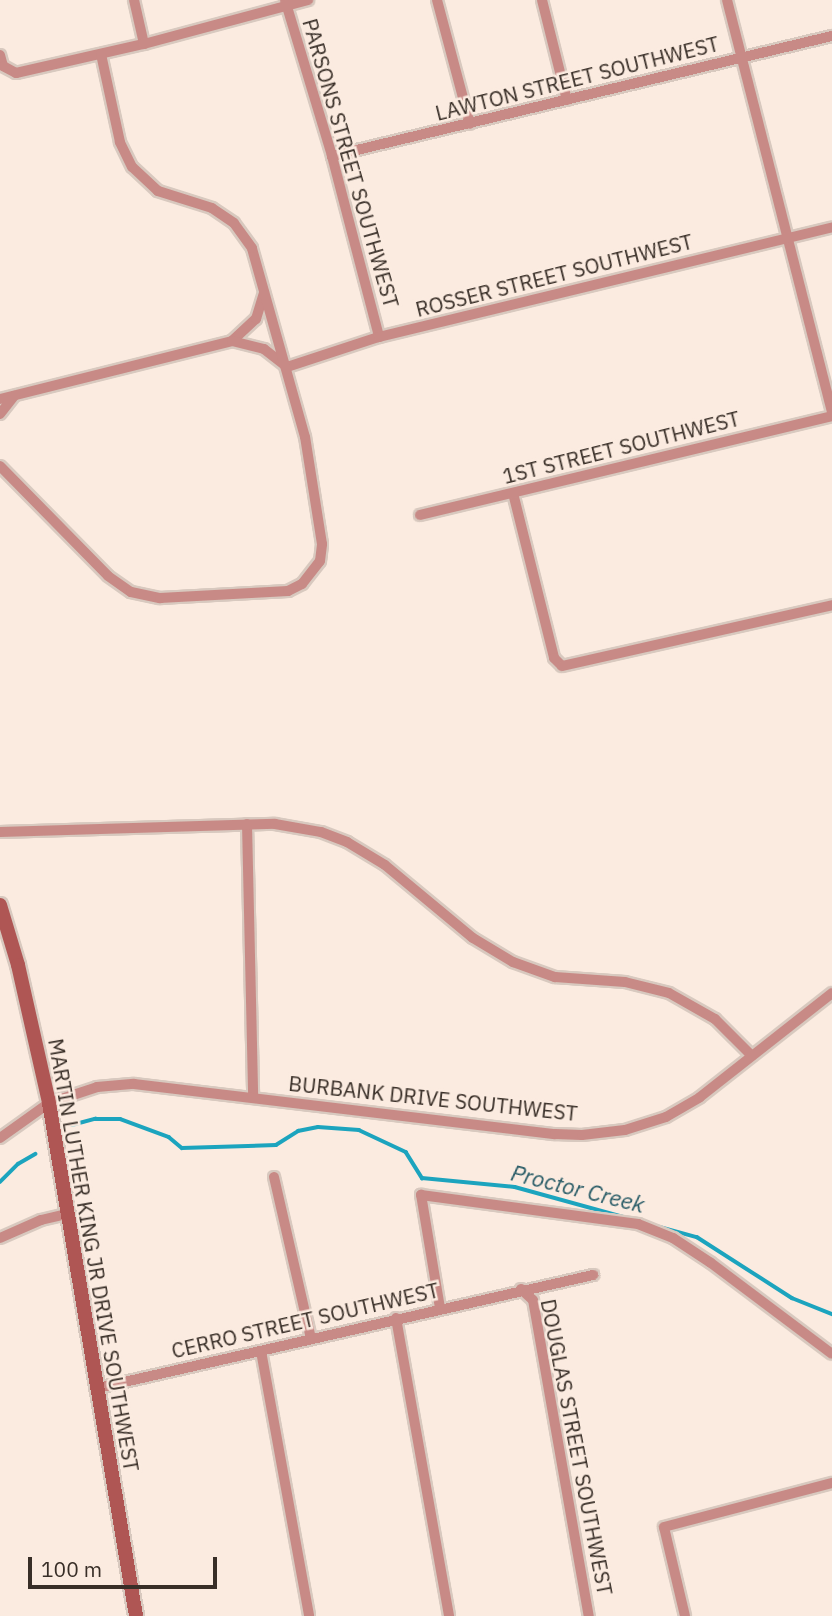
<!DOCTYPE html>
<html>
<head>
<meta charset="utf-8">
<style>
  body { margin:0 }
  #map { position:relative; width:832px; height:1616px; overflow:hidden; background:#fbebe0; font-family:"IBM Plex Sans",sans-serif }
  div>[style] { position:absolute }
  .stream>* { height:3.5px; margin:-1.75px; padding:0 1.75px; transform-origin:1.75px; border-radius:1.75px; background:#1ca4be }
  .roads { filter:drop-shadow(2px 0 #d8c9bf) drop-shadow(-2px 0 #d8c9bf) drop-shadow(0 2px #d8c9bf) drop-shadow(0 -2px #d8c9bf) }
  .minor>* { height:10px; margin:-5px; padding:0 5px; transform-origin:5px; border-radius:5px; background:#c88a86 }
  .secondary>* { height:14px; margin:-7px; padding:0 7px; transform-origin:7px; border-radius:7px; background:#af5654 }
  span { translate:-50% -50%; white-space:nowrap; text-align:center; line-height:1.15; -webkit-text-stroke:5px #fbebe0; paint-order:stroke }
  .street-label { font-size:21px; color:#382e27 }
  .water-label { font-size:23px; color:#285b66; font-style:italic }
  .scale { position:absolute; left:28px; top:1557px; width:189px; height:32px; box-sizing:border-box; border:4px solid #382e27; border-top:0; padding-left:9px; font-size:21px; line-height:24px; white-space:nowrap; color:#382e27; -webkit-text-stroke:5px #fbebe0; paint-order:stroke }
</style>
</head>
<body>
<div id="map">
  <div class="stream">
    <div style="left:72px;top:1125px;width:24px;rotate:-15deg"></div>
    <div style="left:95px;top:1119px;width:25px"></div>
    <div style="left:120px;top:1119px;width:52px;rotate:20.2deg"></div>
    <div style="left:169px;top:1137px;width:17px;rotate:40deg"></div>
    <div style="left:182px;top:1148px;width:94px;rotate:-1.8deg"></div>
    <div style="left:276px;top:1145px;width:26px;rotate:-32deg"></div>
    <div style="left:298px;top:1131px;width:20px;rotate:-11deg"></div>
    <div style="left:318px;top:1127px;width:41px;rotate:4.2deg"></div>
    <div style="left:359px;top:1130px;width:52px;rotate:25.1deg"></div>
    <div style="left:406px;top:1152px;width:31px;rotate:58deg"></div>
    <div style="left:422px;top:1178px;width:93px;rotate:5.5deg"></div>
    <div style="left:515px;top:1187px;width:189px;rotate:15.4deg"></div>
    <div style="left:697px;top:1237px;width:113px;rotate:32.7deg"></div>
    <div style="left:792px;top:1298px;width:43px;rotate:21.8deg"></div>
    <div style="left:0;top:1182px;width:25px;rotate:-45deg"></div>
    <div style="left:18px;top:1164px;width:20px;rotate:-30deg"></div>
  </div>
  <div class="roads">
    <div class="minor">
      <div style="left:134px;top:0;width:45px;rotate:77.2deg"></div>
      <div style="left:285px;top:0;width:163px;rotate:73.2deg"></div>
      <div style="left:332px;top:156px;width:187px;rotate:75.4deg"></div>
      <div style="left:437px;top:0;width:128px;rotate:75.1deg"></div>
      <div style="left:542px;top:0;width:103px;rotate:76deg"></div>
      <div style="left:727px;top:0;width:425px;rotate:75.7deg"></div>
      <div style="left:0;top:55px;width:11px;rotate:75deg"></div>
      <div style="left:3px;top:66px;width:15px;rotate:28deg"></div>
      <div style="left:16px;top:73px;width:131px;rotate:-12.8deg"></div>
      <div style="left:144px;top:44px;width:170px;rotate:-15deg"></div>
      <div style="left:332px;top:156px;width:514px;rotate:-13.5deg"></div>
      <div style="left:232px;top:341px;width:33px;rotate:-43deg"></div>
      <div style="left:256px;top:319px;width:28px;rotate:-73deg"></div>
      <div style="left:0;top:399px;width:239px;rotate:-14deg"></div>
      <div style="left:232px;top:341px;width:33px;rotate:14deg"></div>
      <div style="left:264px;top:349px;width:29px;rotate:38deg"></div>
      <div style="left:287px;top:367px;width:97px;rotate:-18.1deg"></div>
      <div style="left:379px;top:337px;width:466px;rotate:-13.6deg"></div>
      <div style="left:0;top:414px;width:23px;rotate:-52deg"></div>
      <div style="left:0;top:466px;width:154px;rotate:45.5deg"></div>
      <div style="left:108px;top:576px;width:28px;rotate:35deg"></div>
      <div style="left:131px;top:592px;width:30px;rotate:12deg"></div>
      <div style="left:160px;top:598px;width:128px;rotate:-3.1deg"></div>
      <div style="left:288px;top:591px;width:16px;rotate:-27deg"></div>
      <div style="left:302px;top:584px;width:29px;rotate:-52deg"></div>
      <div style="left:320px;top:561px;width:17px;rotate:-83deg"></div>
      <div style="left:322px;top:544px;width:108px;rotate:-99deg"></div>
      <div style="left:305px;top:437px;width:196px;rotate:-105.7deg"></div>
      <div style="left:252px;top:248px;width:31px;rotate:-126deg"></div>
      <div style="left:234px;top:223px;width:27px;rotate:-146deg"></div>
      <div style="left:212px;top:208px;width:57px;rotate:-162.5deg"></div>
      <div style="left:158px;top:191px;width:35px;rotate:-137deg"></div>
      <div style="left:132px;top:167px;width:28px;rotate:-116deg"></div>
      <div style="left:120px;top:142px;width:90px;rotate:-102.2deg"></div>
      <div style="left:513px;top:493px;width:170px;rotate:76deg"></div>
      <div style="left:554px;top:658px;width:11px;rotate:45deg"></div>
      <div style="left:562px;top:666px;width:277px;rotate:-12.7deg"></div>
      <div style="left:420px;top:515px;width:424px;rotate:-13.5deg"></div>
      <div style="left:247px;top:824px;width:273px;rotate:88.7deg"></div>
      <div style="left:0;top:832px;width:275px;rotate:-1.7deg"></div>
      <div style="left:275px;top:824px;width:47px;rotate:9.9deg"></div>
      <div style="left:321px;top:832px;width:28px;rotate:21deg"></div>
      <div style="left:347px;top:842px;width:44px;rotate:31.2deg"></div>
      <div style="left:385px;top:865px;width:114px;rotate:39.7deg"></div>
      <div style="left:473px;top:938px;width:47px;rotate:31deg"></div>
      <div style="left:513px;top:962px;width:45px;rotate:19.7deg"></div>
      <div style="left:555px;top:977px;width:70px;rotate:4.1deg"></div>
      <div style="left:625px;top:982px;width:45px;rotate:14deg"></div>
      <div style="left:669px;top:993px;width:53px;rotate:29.5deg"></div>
      <div style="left:715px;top:1019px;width:52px;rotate:45deg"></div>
      <div style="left:0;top:1138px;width:60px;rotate:-35.5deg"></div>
      <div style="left:49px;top:1103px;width:51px;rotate:-18.4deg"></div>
      <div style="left:97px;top:1087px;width:37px;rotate:-5deg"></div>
      <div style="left:134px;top:1084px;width:424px;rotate:6.8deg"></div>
      <div style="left:555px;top:1134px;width:27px;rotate:2deg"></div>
      <div style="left:582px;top:1135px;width:43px;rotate:-6.6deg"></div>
      <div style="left:625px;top:1130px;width:43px;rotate:-17.6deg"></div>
      <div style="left:666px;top:1117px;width:39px;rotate:-30deg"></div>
      <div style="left:700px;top:1097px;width:168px;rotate:-38.2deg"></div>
      <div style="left:274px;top:1177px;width:166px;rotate:77.1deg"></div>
      <div style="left:0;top:1238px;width:45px;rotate:-23.7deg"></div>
      <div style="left:41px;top:1220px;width:28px;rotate:-13deg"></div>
      <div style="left:521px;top:1289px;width:16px;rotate:43deg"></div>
      <div style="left:533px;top:1300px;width:321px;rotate:80deg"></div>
      <div style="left:440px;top:1308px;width:115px;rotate:-99.5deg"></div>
      <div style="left:421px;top:1195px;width:219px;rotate:7.6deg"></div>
      <div style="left:638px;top:1224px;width:38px;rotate:22deg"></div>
      <div style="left:673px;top:1238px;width:45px;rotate:33.3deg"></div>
      <div style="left:711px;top:1263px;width:151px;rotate:36.9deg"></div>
      <div style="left:396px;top:1318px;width:303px;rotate:79.9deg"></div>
      <div style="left:261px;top:1351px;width:269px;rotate:79.7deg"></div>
      <div style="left:98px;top:1388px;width:508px;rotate:-12.86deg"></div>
      <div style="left:685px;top:1616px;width:91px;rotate:-103.3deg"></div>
      <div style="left:664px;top:1527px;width:174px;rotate:-14.7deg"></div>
    </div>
    <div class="secondary">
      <div style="left:0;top:905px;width:63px;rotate:73.3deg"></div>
      <div style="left:18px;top:965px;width:141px;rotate:77.3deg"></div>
      <div style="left:49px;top:1103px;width:520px;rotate:80.37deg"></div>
    </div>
  </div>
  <div class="street-label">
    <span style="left:577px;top:78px;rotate:-14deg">LAWTON STREET SOUTHWEST</span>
    <span style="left:351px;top:163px;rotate:74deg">PARSONS STREET SOUTHWEST</span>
    <span style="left:554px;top:275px;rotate:-14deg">ROSSER STREET SOUTHWEST</span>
    <span style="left:621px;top:447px;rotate:-14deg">1ST STREET SOUTHWEST</span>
    <span style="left:433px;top:1098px;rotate:6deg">BURBANK DRIVE SOUTHWEST</span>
    <span style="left:94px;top:1255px;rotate:80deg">MARTIN LUTHER KING JR DRIVE SOUTHWEST</span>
    <span style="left:305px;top:1320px;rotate:-13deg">CERRO STREET SOUTHWEST</span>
    <span style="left:577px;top:1447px;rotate:79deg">DOUGLAS STREET SOUTHWEST</span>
  </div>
  <div class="water-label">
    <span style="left:578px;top:1188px;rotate:14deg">Proctor Creek</span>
  </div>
  <div class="scale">100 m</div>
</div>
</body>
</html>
